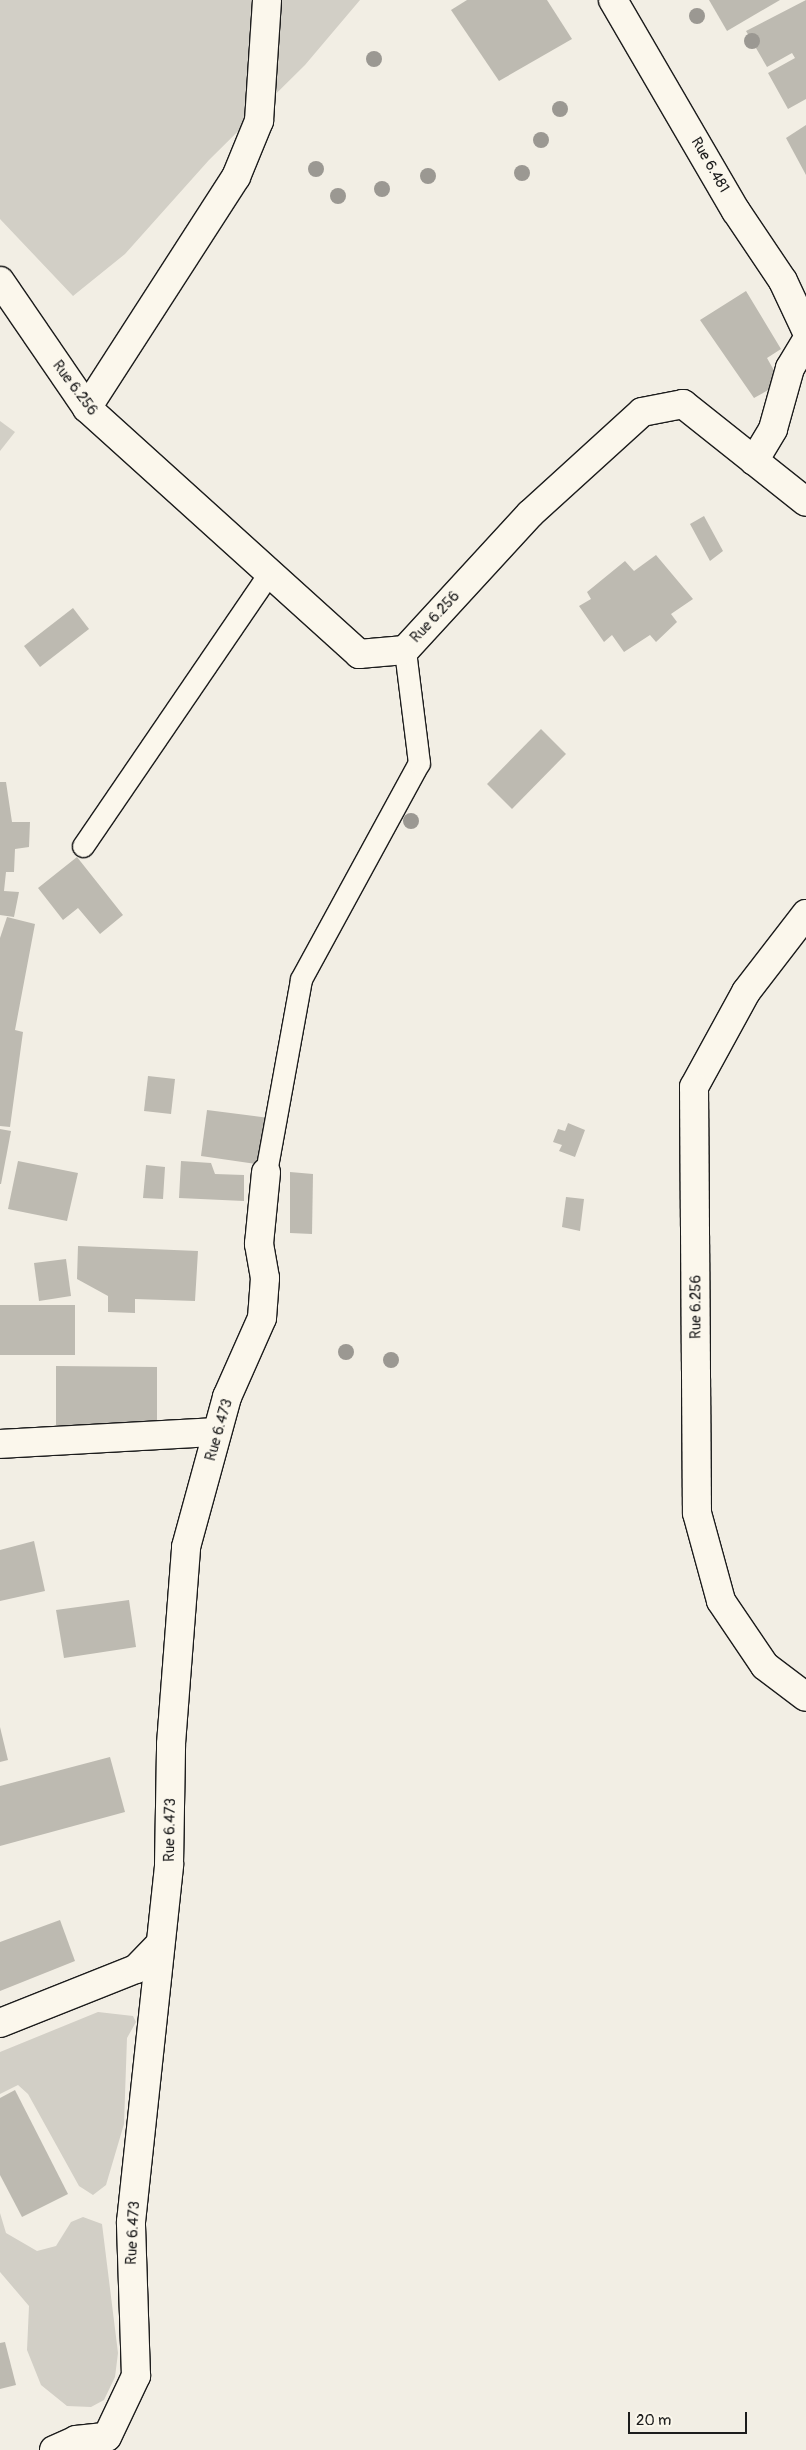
<!DOCTYPE html>
<html>
<head>
<meta charset="utf-8">
<style>
  body { margin:0 }
  #map { position:relative; width:806px; height:2450px; overflow:hidden; background:#f2eee4; font-family:Pangolin,sans-serif }
  div>[style] { position:absolute }
  .green>* { inset:0; background:#d2cfc6 }
  .building>* { inset:0; background:#bdbab1 }
  .roads { filter:drop-shadow(1px 0 #1c1c1c) drop-shadow(-1px 0 #1c1c1c) drop-shadow(0 1px #1c1c1c) drop-shadow(0 -1px #1c1c1c) }
  .lane>* { height:21px; margin:-10.5px; padding:0 10.5px; transform-origin:10.5px; border-radius:10.5px; background:#fbf7ec }
  .street>* { height:28px; margin:-14px; padding:0 14px; transform-origin:14px; border-radius:14px; background:#fbf7ec }
  .trees>* { width:16px; height:16px; margin:-8px; border-radius:50%; background:#9b9892 }
  span { translate:-50% -50%; white-space:nowrap; text-align:center; line-height:1.15; -webkit-text-stroke:4.5px #fbf7ec; paint-order:stroke }
  .street-label { font-size:15px; color:#1c1c1c }
  .scale { position:absolute; left:628px; top:2412px; width:119px; height:22px; box-sizing:border-box; border:2px solid #1c1c1c; border-top:0; padding-left:6px; font-size:15px; line-height:18px; white-space:nowrap; color:#1c1c1c; -webkit-text-stroke:4px #fbf7ec; paint-order:stroke }
</style>
</head>
<body>
<div id="map">
  <div class="green">
    <div style="clip-path:polygon(0 0,360px 0,305px 65px,209px 160px,125px 254px,73px 296px,0 219px)"></div>
    <div style="clip-path:polygon(0 421px,15px 432px,0 451px)"></div>
    <div style="clip-path:polygon(98px 2012px,133px 2016px,136px 2022px,127px 2038px,124px 2124px,106px 2185px,93px 2195px,79px 2186px,28px 2094px,18px 2085px,0 2094px,0 2052px)"></div>
    <div style="clip-path:polygon(0 2213px,6px 2233px,37px 2251px,56px 2246px,71px 2222px,83px 2217px,102px 2224px,118px 2353px,115px 2377px,104px 2400px,91px 2407px,67px 2406px,41px 2385px,27px 2350px,29px 2306px,0 2272px)"></div>
  </div>
  <div class="building">
    <div style="clip-path:polygon(467px 0,547px 0,572px 39px,499px 81px,451px 10px)"></div>
    <div style="clip-path:polygon(709px 0,780px 0,727px 31px)"></div>
    <div style="clip-path:polygon(806px 0,806px 99px,788px 109px,768px 73px,795px 58px,792px 53px,767px 67px,746px 31px)"></div>
    <div style="clip-path:polygon(806px 125px,806px 175px,786px 138px)"></div>
    <div style="clip-path:polygon(746px 291px,781px 349px,767px 358px,781px 383px,754px 398px,700px 320px)"></div>
    <div style="clip-path:polygon(704px 516px,723px 551px,710px 561px,690px 524px)"></div>
    <div style="clip-path:polygon(656px 555px,693px 599px,671px 614px,677px 622px,656px 642px,650px 635px,624px 652px,612px 635px,604px 642px,579px 606px,591px 599px,587px 592px,625px 561px,634px 571px)"></div>
    <div style="clip-path:polygon(73px 608px,89px 629px,40px 667px,24px 646px)"></div>
    <div style="clip-path:polygon(541px 729px,566px 754px,512px 809px,487px 784px)"></div>
    <div style="clip-path:polygon(0 782px,6px 782px,12px 822px,30px 822px,29px 847px,15px 849px,14px 872px,6px 872px,4px 891px,19px 892px,14px 917px,0 915px)"></div>
    <div style="clip-path:polygon(77px 857px,123px 915px,100px 934px,78px 908px,63px 920px,38px 888px)"></div>
    <div style="clip-path:polygon(7px 917px,35px 924px,15px 1030px,23px 1032px,10px 1127px,0 1126px,0 938px)"></div>
    <div style="clip-path:polygon(148px 1076px,175px 1079px,171px 1114px,144px 1111px)"></div>
    <div style="clip-path:polygon(207px 1110px,269px 1118px,263px 1165px,201px 1156px)"></div>
    <div style="clip-path:polygon(568px 1123px,585px 1130px,575px 1157px,559px 1151px,562px 1145px,553px 1142px,558px 1129px,565px 1131px)"></div>
    <div style="clip-path:polygon(0 1129px,11px 1131px,1px 1184px,0 1184px)"></div>
    <div style="clip-path:polygon(18px 1161px,78px 1173px,67px 1221px,8px 1209px)"></div>
    <div style="clip-path:polygon(181px 1161px,211px 1163px,215px 1174px,244px 1175px,244px 1201px,179px 1198px)"></div>
    <div style="clip-path:polygon(146px 1165px,165px 1167px,163px 1199px,143px 1198px)"></div>
    <div style="clip-path:polygon(290px 1172px,313px 1174px,312px 1234px,290px 1233px)"></div>
    <div style="clip-path:polygon(566px 1197px,584px 1199px,580px 1231px,562px 1227px)"></div>
    <div style="clip-path:polygon(78px 1246px,198px 1251px,195px 1301px,135px 1299px,135px 1313px,108px 1312px,108px 1296px,77px 1279px)"></div>
    <div style="clip-path:polygon(66px 1259px,71px 1296px,39px 1301px,34px 1263px)"></div>
    <div style="clip-path:polygon(0 1305px,75px 1305px,75px 1355px,0 1355px)"></div>
    <div style="clip-path:polygon(56px 1366px,157px 1367px,157px 1425px,56px 1425px)"></div>
    <div style="clip-path:polygon(34px 1541px,45px 1591px,0 1601px,0 1550px)"></div>
    <div style="clip-path:polygon(129px 1600px,136px 1647px,64px 1658px,56px 1610px)"></div>
    <div style="clip-path:polygon(0 1727px,8px 1760px,0 1762px)"></div>
    <div style="clip-path:polygon(110px 1757px,125px 1812px,0 1846px,0 1786px)"></div>
    <div style="clip-path:polygon(60px 1920px,75px 1961px,0 1991px,0 1942px)"></div>
    <div style="clip-path:polygon(15px 2090px,68px 2194px,22px 2217px,0 2175px,0 2098px)"></div>
    <div style="clip-path:polygon(5px 2342px,16px 2385px,0 2389px,0 2343px)"></div>
  </div>
  <div class="roads">
    <div class="lane">
      <div style="left:83px;top:846px;width:332px;rotate:-55.7deg"></div>
      <div style="left:266px;top:1172px;width:196px;rotate:-79.7deg"></div>
      <div style="left:301px;top:979px;width:246px;rotate:-61.4deg"></div>
      <div style="left:419px;top:763px;width:114px;rotate:-97.1deg"></div>
    </div>
    <div class="street">
      <div style="left:613px;top:0;width:244px;rotate:59.8deg"></div>
      <div style="left:736px;top:211px;width:84px;rotate:56.1deg"></div>
      <div style="left:783px;top:281px;width:54px;rotate:64.9deg"></div>
      <div style="left:0;top:281px;width:154px;rotate:55.6deg"></div>
      <div style="left:87px;top:408px;width:367px;rotate:42.1deg"></div>
      <div style="left:359px;top:654px;width:46px;rotate:-5deg"></div>
      <div style="left:405px;top:650px;width:185px;rotate:-47.4deg"></div>
      <div style="left:530px;top:514px;width:151px;rotate:-42.3deg"></div>
      <div style="left:642px;top:412px;width:42px;rotate:-11deg"></div>
      <div style="left:683px;top:404px;width:157px;rotate:38.5deg"></div>
      <div style="left:87px;top:408px;width:275px;rotate:-57.2deg"></div>
      <div style="left:236px;top:177px;width:61px;rotate:-67.7deg"></div>
      <div style="left:259px;top:121px;width:121px;rotate:-86.2deg"></div>
      <div style="left:754px;top:461px;width:37px;rotate:-59deg"></div>
      <div style="left:773px;top:429px;width:63px;rotate:-74.4deg"></div>
      <div style="left:790px;top:368px;width:31px;rotate:-59deg"></div>
      <div style="left:806px;top:914px;width:98px;rotate:127.6deg"></div>
      <div style="left:746px;top:992px;width:108px;rotate:118.7deg"></div>
      <div style="left:694px;top:1087px;width:426px;rotate:89.6deg"></div>
      <div style="left:697px;top:1513px;width:91px;rotate:74.7deg"></div>
      <div style="left:721px;top:1601px;width:78px;rotate:55.9deg"></div>
      <div style="left:765px;top:1666px;width:51px;rotate:37.1deg"></div>
      <div style="left:0;top:1444px;width:217px;rotate:-3.2deg"></div>
      <div style="left:0;top:2023px;width:146px;rotate:-21.7deg"></div>
      <div style="left:136px;top:1969px;width:33px;rotate:-46deg"></div>
      <div style="left:54px;top:2450px;width:24px;rotate:-24deg"></div>
      <div style="left:76px;top:2440px;width:31px;rotate:-6deg"></div>
      <div style="left:107px;top:2437px;width:68px;rotate:-64.6deg"></div>
      <div style="left:136px;top:2376px;width:154px;rotate:-91.9deg"></div>
      <div style="left:131px;top:2222px;width:360px;rotate:-83.9deg"></div>
      <div style="left:169px;top:1864px;width:120px;rotate:-89deg"></div>
      <div style="left:171px;top:1744px;width:198px;rotate:-85.6deg"></div>
      <div style="left:186px;top:1547px;width:156px;rotate:-74.7deg"></div>
      <div style="left:227px;top:1397px;width:86px;rotate:-66.1deg"></div>
      <div style="left:262px;top:1318px;width:40px;rotate:-85.7deg"></div>
      <div style="left:265px;top:1278px;width:35px;rotate:-100deg"></div>
      <div style="left:259px;top:1244px;width:72px;rotate:-84.4deg"></div>
    </div>
  </div>
  <div class="trees">
    <div style="left:697px;top:16px"></div>
    <div style="left:752px;top:41px"></div>
    <div style="left:374px;top:59px"></div>
    <div style="left:560px;top:109px"></div>
    <div style="left:541px;top:140px"></div>
    <div style="left:316px;top:169px"></div>
    <div style="left:522px;top:173px"></div>
    <div style="left:428px;top:176px"></div>
    <div style="left:382px;top:189px"></div>
    <div style="left:338px;top:196px"></div>
    <div style="left:411px;top:821px"></div>
    <div style="left:346px;top:1352px"></div>
    <div style="left:391px;top:1360px"></div>
  </div>
  <div class="street-label">
    <span style="left:710px;top:165px;rotate:60deg">Rue 6.481</span>
    <span style="left:75px;top:388px;rotate:53deg">Rue 6.256</span>
    <span style="left:435px;top:617px;rotate:-47deg">Rue 6.256</span>
    <span style="left:696px;top:1307px;rotate:-90deg">Rue 6.256</span>
    <span style="left:219px;top:1430px;rotate:-74deg">Rue 6.473</span>
    <span style="left:170px;top:1830px;rotate:-89deg">Rue 6.473</span>
    <span style="left:133px;top:2233px;rotate:-87deg">Rue 6.473</span>
  </div>
  <div class="scale">20 m</div>
</div>
</body>
</html>
